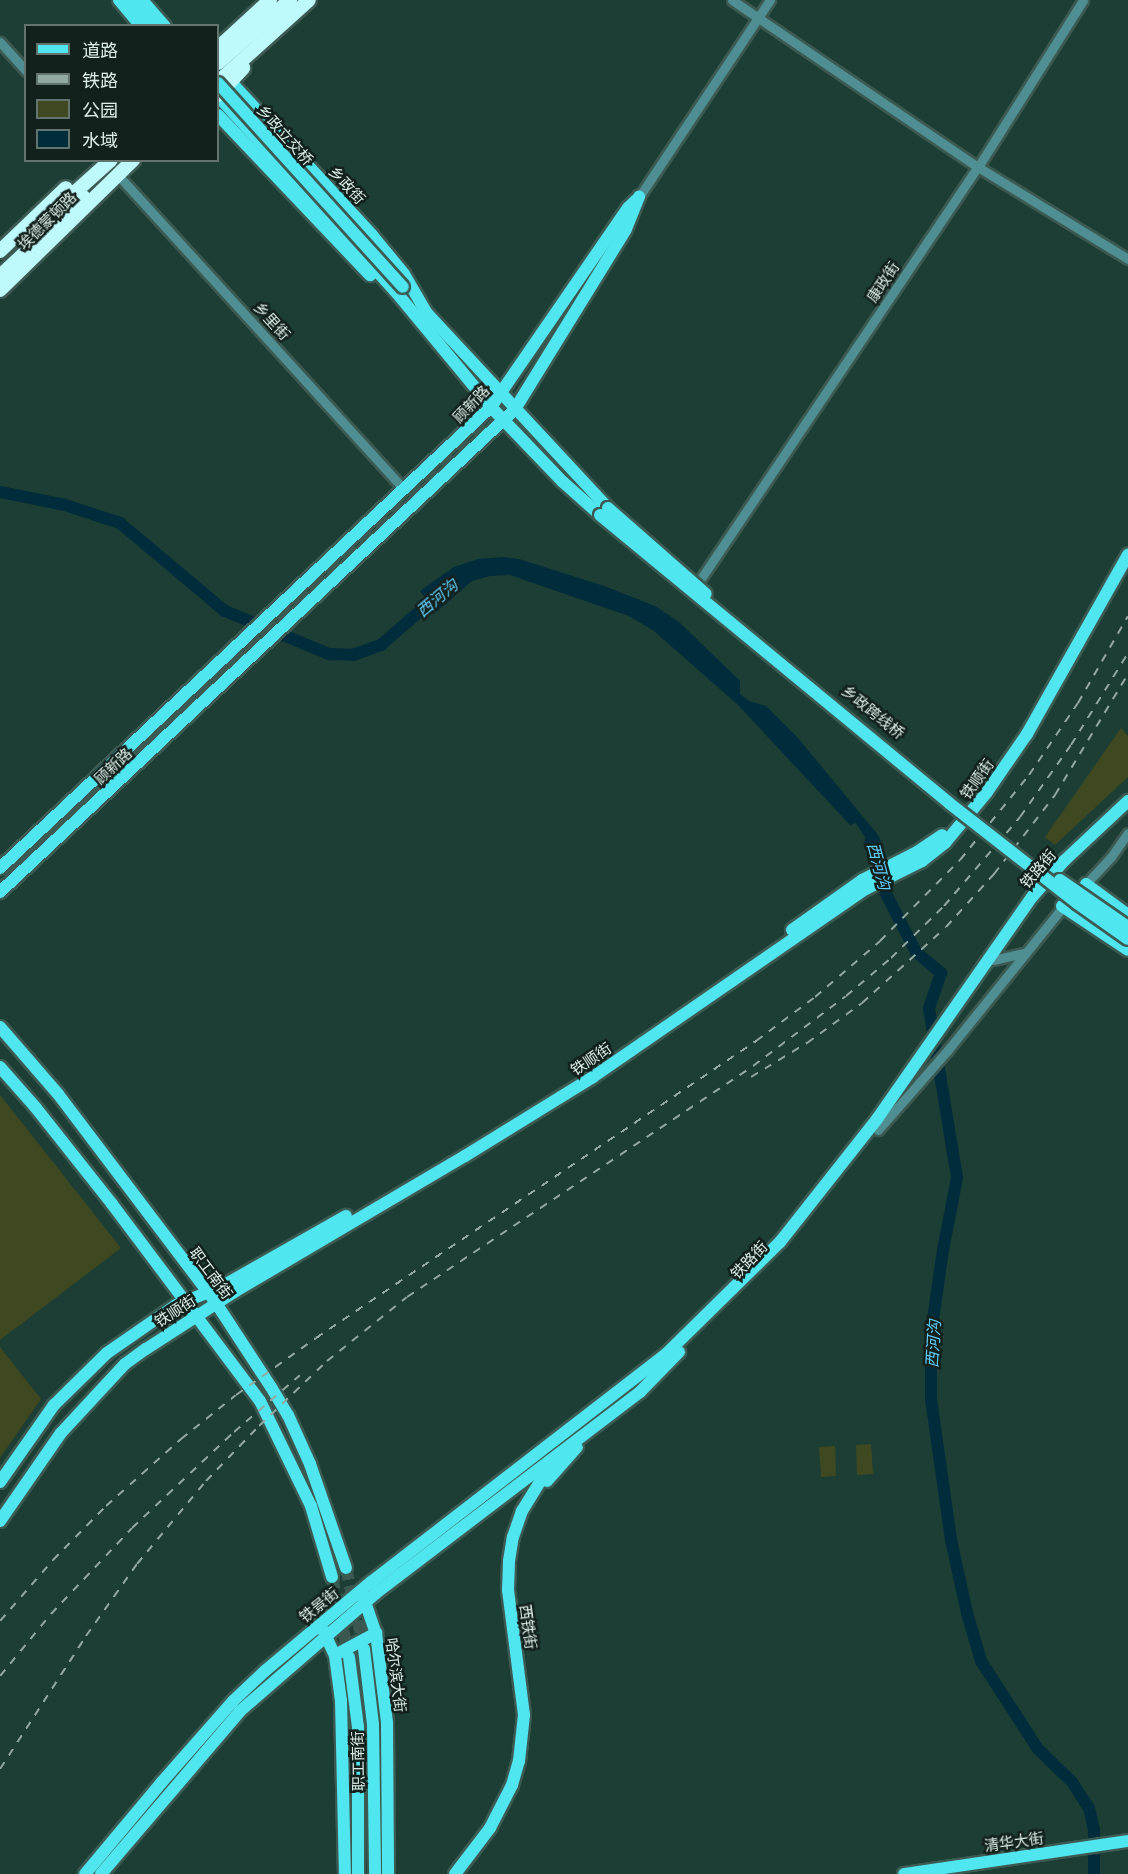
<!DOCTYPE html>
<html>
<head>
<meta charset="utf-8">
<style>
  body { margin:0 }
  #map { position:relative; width:1128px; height:1874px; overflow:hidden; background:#1d3e35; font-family:"Noto Serif","Noto Sans SC",serif }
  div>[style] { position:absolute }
  .green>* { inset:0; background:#3f4921 }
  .water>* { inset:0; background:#012c3b }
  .river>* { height:12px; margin:-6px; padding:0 6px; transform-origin:6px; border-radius:6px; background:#012c3b }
  .major-tunnel>* { height:12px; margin-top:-6px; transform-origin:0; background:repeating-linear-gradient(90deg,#3a5850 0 12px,transparent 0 18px) }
  .roads { filter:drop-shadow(2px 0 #3c5a52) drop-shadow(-2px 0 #3c5a52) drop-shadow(0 2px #3c5a52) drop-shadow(0 -2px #3c5a52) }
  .minor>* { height:9px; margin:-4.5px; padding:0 4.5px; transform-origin:4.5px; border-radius:4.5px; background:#4f8f93 }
  .major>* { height:12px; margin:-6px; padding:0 6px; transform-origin:6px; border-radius:6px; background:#50e6f0 }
  .highway>* { height:14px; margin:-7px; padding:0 7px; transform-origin:7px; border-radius:7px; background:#bef9fc }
  .rail>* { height:2px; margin-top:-1px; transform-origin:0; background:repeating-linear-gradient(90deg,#92a9a2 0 8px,transparent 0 16px) }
  .bridges { filter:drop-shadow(2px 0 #3c5a52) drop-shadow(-2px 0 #3c5a52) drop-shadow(0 2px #3c5a52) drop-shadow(0 -2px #3c5a52) }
  .major-bridge>* { height:12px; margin:-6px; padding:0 6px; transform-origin:6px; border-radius:6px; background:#50e6f0 }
  span { translate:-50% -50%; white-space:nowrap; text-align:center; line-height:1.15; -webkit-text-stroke:5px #13211d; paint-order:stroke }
  .street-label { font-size:15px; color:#dceee8 }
  .water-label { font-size:16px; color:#61cdfa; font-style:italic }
  .legend { position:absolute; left:24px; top:24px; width:195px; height:138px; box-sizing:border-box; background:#13211d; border:2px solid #63736e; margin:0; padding:8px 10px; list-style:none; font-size:18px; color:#dceee8 }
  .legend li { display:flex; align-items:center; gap:12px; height:30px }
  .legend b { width:30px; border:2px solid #63736e }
</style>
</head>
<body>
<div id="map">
  <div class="green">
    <div style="clip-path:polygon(1121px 728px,1128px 736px,1128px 777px,1055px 845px,1045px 837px)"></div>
    <div style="clip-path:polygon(0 1095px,121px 1248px,0 1340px)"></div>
    <div style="clip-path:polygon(0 1347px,41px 1399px,0 1458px)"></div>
    <div style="clip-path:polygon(871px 1444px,873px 1474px,857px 1475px,856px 1445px)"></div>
    <div style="clip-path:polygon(835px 1446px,836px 1476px,821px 1477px,819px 1447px)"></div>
  </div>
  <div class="water">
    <div style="clip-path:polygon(503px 557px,519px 559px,604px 586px,655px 606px,679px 622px,740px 681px,740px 694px,749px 701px,766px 706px,798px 738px,878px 835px,883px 846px,884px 881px,876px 891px,874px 861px,864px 844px,865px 837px,856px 823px,850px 825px,738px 705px,654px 631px,629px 616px,510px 575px,490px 576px,472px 581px,436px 612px,420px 591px,454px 567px,478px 559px)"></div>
  </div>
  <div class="river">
    <div style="left:0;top:492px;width:66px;rotate:11.3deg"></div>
    <div style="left:65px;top:505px;width:58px;rotate:18.1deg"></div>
    <div style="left:120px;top:523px;width:137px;rotate:40deg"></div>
    <div style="left:225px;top:611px;width:113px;rotate:22.5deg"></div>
    <div style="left:329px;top:654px;width:24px;rotate:2deg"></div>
    <div style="left:353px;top:655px;width:30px;rotate:-20deg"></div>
    <div style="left:381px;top:645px;width:81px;rotate:-41deg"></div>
    <div style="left:881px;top:873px;width:13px;rotate:86deg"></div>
    <div style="left:882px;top:886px;width:74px;rotate:62.7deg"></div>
    <div style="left:916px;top:952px;width:33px;rotate:40deg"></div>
    <div style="left:941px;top:973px;width:37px;rotate:109deg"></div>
    <div style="left:929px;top:1008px;width:172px;rotate:80.6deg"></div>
    <div style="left:957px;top:1178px;width:73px;rotate:101deg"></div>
    <div style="left:943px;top:1250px;width:84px;rotate:98.2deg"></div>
    <div style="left:931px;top:1333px;width:66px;rotate:90deg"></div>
    <div style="left:931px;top:1399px;width:142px;rotate:81.9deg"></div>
    <div style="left:951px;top:1540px;width:75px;rotate:77.6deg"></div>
    <div style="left:967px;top:1613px;width:50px;rotate:73.7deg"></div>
    <div style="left:981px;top:1661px;width:105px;rotate:57.1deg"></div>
    <div style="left:1038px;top:1749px;width:47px;rotate:44.1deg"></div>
    <div style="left:1072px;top:1782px;width:31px;rotate:57deg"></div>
    <div style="left:1089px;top:1808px;width:22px;rotate:77deg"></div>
    <div style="left:1094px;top:1829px;width:45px;rotate:90deg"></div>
  </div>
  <div class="major-tunnel">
    <div style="left:346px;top:1568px;width:83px;rotate:77.5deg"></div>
    <div style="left:332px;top:1577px;width:82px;rotate:78deg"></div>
  </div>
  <div class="roads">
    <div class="minor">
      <div style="left:732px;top:0;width:297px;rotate:34.2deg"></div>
      <div style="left:978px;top:167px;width:176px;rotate:31.5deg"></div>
      <div style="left:0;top:42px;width:39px;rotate:48deg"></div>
      <div style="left:117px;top:174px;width:426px;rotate:47.7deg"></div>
      <div style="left:639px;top:197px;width:237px;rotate:-56.4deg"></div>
      <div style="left:702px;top:577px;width:494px;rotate:-56.1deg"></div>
      <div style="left:978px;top:167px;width:197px;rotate:-57.8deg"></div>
      <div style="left:1083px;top:887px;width:41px;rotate:-47deg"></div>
      <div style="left:1111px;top:857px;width:29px;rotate:-55deg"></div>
      <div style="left:993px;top:960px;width:32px;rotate:-13deg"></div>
      <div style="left:878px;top:1130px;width:105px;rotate:-48.9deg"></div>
      <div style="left:947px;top:1051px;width:190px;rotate:-51.2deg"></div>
    </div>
    <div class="major">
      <div style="left:119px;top:0;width:34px;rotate:50deg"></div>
      <div style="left:131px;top:0;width:35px;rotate:49deg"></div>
      <div style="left:142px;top:0;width:35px;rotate:49deg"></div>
      <div style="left:231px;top:82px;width:208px;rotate:47.3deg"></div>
      <div style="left:372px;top:235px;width:50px;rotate:50.6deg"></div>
      <div style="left:404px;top:274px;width:50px;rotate:59.8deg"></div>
      <div style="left:218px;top:96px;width:265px;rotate:47.8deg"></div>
      <div style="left:396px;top:292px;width:149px;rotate:50.4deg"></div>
      <div style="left:491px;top:407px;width:104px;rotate:46.2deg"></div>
      <div style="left:563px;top:482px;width:50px;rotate:41.7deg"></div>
      <div style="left:218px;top:115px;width:221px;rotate:46.5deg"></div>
      <div style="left:425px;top:311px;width:269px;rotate:47.1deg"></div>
      <div style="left:0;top:868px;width:673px;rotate:-43.2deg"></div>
      <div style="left:491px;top:407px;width:242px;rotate:-55.5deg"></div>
      <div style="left:628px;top:208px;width:11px;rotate:-45deg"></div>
      <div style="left:1086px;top:884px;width:52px;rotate:36.4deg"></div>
      <div style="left:0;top:892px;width:706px;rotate:-43.16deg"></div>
      <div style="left:515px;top:409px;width:211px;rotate:-58.3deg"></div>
      <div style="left:626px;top:229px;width:35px;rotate:-68deg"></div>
      <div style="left:1062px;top:906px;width:79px;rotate:33.7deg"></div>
      <div style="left:792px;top:930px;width:86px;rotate:-35.5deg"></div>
      <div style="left:862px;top:880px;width:62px;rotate:-27deg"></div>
      <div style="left:917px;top:852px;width:30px;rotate:-34deg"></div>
      <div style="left:0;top:1027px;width:89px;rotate:49.1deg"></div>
      <div style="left:58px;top:1094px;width:262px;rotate:52.9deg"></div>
      <div style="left:216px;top:1303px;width:100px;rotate:56.8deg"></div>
      <div style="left:271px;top:1387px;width:33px;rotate:59deg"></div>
      <div style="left:288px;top:1415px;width:54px;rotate:65.8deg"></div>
      <div style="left:310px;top:1464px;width:110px;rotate:70.9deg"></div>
      <div style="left:0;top:1067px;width:55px;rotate:48.7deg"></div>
      <div style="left:36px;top:1108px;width:122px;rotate:51.6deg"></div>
      <div style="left:112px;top:1204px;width:246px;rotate:53.1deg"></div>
      <div style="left:260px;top:1401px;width:117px;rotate:64.1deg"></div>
      <div style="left:311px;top:1506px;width:74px;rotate:73.5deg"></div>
      <div style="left:547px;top:1481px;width:45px;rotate:-48.6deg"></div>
      <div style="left:0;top:1482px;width:94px;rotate:-55deg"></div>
      <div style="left:54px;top:1405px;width:74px;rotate:-44.5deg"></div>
      <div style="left:107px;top:1353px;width:84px;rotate:-34.8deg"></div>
      <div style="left:176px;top:1305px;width:46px;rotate:-21.6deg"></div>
      <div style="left:219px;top:1288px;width:146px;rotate:-29.6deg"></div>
      <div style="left:0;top:1521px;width:107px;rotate:-55.3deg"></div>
      <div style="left:61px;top:1433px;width:94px;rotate:-47.2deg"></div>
      <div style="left:125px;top:1364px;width:26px;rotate:-36deg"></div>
      <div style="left:146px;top:1349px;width:105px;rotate:-32.9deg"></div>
      <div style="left:234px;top:1292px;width:268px;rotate:-30.5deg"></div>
      <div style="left:465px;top:1156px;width:150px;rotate:-31.7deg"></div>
      <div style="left:593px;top:1077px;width:331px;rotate:-34.6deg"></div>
      <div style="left:866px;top:889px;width:63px;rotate:-26.6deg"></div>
      <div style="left:922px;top:861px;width:29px;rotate:-38deg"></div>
      <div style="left:945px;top:843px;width:66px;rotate:-50.5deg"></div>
      <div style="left:987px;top:792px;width:70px;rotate:-55.4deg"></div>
      <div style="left:1027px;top:734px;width:206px;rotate:-60.6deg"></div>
      <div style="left:363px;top:1596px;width:39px;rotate:71deg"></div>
      <div style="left:376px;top:1633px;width:91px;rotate:83deg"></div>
      <div style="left:387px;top:1723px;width:151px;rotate:89.6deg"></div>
      <div style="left:323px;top:1630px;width:29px;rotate:65deg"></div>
      <div style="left:335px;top:1656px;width:45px;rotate:82.4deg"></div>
      <div style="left:341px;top:1701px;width:173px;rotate:88.7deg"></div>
      <div style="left:364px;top:1649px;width:77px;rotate:83.2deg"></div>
      <div style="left:373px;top:1725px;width:149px;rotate:89.2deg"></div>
      <div style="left:335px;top:1655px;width:47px;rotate:-28.2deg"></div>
      <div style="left:349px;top:1657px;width:71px;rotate:82.7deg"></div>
      <div style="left:358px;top:1727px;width:147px;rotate:90deg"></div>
      <div style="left:85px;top:1874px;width:119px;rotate:-50.1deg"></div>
      <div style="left:161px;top:1783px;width:109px;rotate:-48.7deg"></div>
      <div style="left:233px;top:1701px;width:45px;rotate:-43.2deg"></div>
      <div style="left:266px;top:1670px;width:137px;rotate:-40deg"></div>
      <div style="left:371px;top:1582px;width:373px;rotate:-37.7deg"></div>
      <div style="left:666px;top:1354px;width:160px;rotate:-44.5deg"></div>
      <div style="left:780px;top:1242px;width:157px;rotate:-51.7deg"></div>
      <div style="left:877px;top:1119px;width:271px;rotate:-55.1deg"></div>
      <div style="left:1032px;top:897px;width:48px;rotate:-48.4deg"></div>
      <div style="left:1064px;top:861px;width:88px;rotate:-43.2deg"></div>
      <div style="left:101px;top:1874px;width:214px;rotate:-49.5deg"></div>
      <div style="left:240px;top:1711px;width:180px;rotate:-40.9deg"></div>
      <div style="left:376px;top:1593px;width:332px;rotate:-37.3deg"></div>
      <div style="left:640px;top:1392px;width:56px;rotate:-45.7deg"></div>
      <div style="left:455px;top:1874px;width:58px;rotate:-52.7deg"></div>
      <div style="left:490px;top:1828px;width:48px;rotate:-62.9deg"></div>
      <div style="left:512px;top:1785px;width:25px;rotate:-74deg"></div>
      <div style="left:519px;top:1761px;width:46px;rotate:-83.8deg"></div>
      <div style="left:524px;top:1715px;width:126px;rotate:-97.3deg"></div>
      <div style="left:508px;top:1590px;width:29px;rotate:-88deg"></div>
      <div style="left:509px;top:1561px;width:24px;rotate:-81deg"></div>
      <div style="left:513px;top:1537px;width:28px;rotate:-71deg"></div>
      <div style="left:522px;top:1511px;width:52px;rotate:-58.5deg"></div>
      <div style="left:904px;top:1874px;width:226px;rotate:-8.4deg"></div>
    </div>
    <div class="highway">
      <div style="left:218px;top:48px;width:71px;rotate:-42.7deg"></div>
      <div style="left:218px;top:63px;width:96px;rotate:-41.2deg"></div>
      <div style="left:218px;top:82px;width:122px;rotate:-42deg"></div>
      <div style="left:218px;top:95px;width:37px;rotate:-47deg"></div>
      <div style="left:63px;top:203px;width:64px;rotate:-41.9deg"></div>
      <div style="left:0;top:251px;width:91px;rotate:-43.7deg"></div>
      <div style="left:0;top:276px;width:115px;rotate:-43.2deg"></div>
      <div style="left:0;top:290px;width:186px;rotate:-44.3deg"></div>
    </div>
  </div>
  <div class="rail">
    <div style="left:751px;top:1077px;width:66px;rotate:-31.3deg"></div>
    <div style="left:807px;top:1043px;width:68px;rotate:-36deg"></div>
    <div style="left:862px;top:1003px;width:113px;rotate:-42.1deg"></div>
    <div style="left:946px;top:927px;width:72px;rotate:-47.8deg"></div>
    <div style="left:994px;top:874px;width:100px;rotate:-52.3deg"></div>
    <div style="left:1055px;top:795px;width:141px;rotate:-58.9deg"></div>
    <div style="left:0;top:1621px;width:81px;rotate:-49deg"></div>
    <div style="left:53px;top:1560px;width:76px;rotate:-45.5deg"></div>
    <div style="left:106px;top:1506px;width:101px;rotate:-41.8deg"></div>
    <div style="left:181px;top:1439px;width:70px;rotate:-38.7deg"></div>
    <div style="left:236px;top:1395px;width:98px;rotate:-35.5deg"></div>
    <div style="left:316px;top:1338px;width:531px;rotate:-34.02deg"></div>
    <div style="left:756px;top:1041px;width:74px;rotate:-36.7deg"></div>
    <div style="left:815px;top:997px;width:86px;rotate:-40.7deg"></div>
    <div style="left:880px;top:941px;width:114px;rotate:-45.4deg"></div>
    <div style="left:960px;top:860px;width:109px;rotate:-50.9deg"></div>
    <div style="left:1029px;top:775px;width:87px;rotate:-55.8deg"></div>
    <div style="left:1078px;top:703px;width:100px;rotate:-60.1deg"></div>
    <div style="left:0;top:1676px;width:80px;rotate:-50.6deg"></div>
    <div style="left:51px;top:1614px;width:118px;rotate:-46.7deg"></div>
    <div style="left:132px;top:1528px;width:140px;rotate:-43.3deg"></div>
    <div style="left:234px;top:1432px;width:87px;rotate:-40.8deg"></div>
    <div style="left:0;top:1769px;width:158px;rotate:-57.1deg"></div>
    <div style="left:86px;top:1636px;width:88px;rotate:-54.7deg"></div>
    <div style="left:137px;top:1564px;width:108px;rotate:-50.3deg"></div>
    <div style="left:206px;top:1481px;width:76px;rotate:-46.1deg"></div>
    <div style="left:259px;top:1426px;width:94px;rotate:-43.7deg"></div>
    <div style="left:327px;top:1361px;width:102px;rotate:-38.7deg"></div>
    <div style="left:407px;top:1297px;width:416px;rotate:-33.7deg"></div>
    <div style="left:753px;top:1066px;width:116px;rotate:-37deg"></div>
    <div style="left:846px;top:996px;width:59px;rotate:-40.2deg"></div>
    <div style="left:891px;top:958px;width:74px;rotate:-44.5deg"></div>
    <div style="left:944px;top:906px;width:117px;rotate:-49.5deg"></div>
    <div style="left:1020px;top:817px;width:88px;rotate:-54.7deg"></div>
    <div style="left:1071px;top:745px;width:108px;rotate:-58.2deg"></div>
  </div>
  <div class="bridges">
    <div class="major-bridge">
      <div style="left:218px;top:83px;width:275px;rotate:47.8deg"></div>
      <div style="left:608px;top:508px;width:130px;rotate:41.3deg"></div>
      <div style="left:600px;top:515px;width:452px;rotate:39.5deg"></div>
      <div style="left:949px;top:803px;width:162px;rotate:38deg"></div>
      <div style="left:1077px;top:903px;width:62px;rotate:35.2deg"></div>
      <div style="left:1060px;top:880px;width:83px;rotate:34.7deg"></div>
    </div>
  </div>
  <div class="street-label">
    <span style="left:285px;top:135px;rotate:48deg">乡政立交桥</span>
    <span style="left:347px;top:185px;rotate:47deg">乡政街</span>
    <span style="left:47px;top:221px;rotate:-45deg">埃德蒙顿路</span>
    <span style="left:883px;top:282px;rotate:-56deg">康政街</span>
    <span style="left:272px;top:321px;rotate:48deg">乡里街</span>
    <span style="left:471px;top:404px;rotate:-46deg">顾新路</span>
    <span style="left:873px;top:712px;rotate:39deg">乡政跨线桥</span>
    <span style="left:113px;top:766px;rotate:-43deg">顾新路</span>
    <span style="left:977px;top:779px;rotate:-54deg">铁顺街</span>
    <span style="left:1038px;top:869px;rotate:-49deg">铁路街</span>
    <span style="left:591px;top:1059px;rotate:-34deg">铁顺街</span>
    <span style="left:749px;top:1260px;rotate:-46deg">铁路街</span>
    <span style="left:211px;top:1273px;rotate:53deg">职工南街</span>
    <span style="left:175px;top:1311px;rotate:-33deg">铁顺街</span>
    <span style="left:319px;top:1605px;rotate:-39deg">铁景街</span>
    <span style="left:528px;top:1627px;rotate:82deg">西铁街</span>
    <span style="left:396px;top:1675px;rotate:83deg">哈尔滨大街</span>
    <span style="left:358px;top:1761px;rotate:-91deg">职工南街</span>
    <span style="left:1014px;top:1842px;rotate:-8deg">清华大街</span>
  </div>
  <div class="water-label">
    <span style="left:437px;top:598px;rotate:-40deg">西河沟</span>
    <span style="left:879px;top:866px;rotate:75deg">西河沟</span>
    <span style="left:933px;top:1344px;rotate:-87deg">西河沟</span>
  </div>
  <ul class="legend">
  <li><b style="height:8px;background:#50e6f0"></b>道路</li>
  <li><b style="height:8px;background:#92a9a2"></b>铁路</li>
  <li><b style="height:16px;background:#3f4921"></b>公园</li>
  <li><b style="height:16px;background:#012c3b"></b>水域</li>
  </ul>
</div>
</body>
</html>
